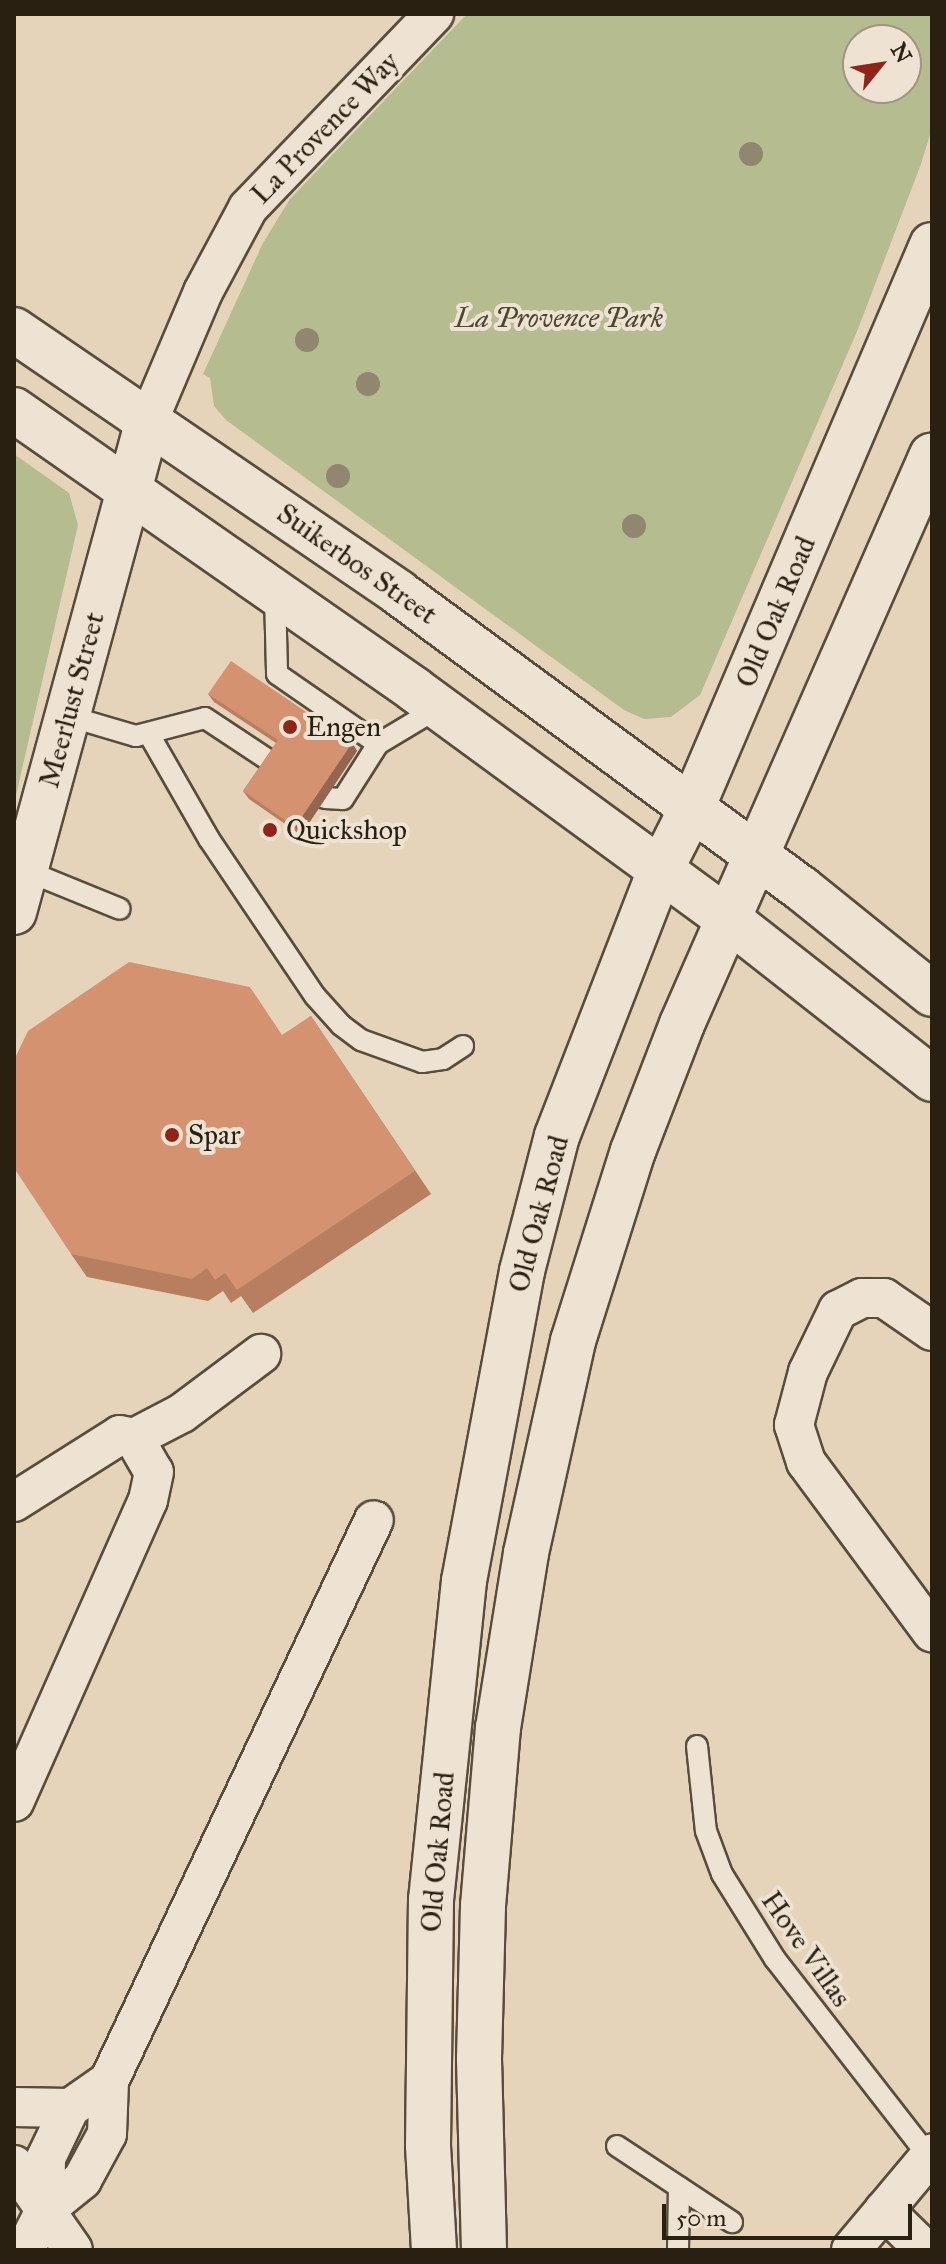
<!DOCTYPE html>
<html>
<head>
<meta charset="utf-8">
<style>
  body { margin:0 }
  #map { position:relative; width:946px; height:2264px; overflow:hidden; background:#e5d3ba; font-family:"IM FELL Great Primer",serif }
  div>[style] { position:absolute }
  .green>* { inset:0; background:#b5bc8f }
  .roads { filter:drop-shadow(2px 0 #584d3c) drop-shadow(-2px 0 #584d3c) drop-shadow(0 2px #584d3c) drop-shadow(0 -2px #584d3c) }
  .lane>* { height:20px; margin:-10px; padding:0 10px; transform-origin:10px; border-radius:10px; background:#eee2d2 }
  .street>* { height:38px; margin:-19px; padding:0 19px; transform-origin:19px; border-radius:19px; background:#eee2d2 }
  .secondary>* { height:44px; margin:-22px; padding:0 22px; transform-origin:22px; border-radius:22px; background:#eee2d2 }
  .trees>* { width:24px; height:24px; margin:-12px; border-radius:50%; background:#91866f }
  .wall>* { inset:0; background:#b77e60 }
  .shaded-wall>* { inset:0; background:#95664e }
  .building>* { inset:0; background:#d59270 }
  .dots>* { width:22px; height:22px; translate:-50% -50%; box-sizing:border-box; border:4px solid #eee2d2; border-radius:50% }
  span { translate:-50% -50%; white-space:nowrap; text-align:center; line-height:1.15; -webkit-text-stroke:8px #eee2d2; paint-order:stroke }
  .street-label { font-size:28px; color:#292012 }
  .park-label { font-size:28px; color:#4c4731; font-style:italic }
  .poi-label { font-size:28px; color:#292012 }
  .left { translate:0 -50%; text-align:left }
  .frame { position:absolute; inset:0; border:16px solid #292012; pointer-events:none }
  .north { position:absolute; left:842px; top:24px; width:80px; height:80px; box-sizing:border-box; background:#eee2d2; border:2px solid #9f9485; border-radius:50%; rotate:60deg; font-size:22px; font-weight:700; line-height:32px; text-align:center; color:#292012 }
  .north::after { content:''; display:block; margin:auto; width:28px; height:36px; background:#8f2418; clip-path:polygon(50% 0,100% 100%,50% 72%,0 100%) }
  .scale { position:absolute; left:662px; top:2204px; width:250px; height:36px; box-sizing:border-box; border:4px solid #292012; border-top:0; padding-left:10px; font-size:24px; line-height:28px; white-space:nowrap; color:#292012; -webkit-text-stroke:6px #eee2d2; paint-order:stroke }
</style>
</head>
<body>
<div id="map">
  <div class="green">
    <div style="clip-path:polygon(evenodd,467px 14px,932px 14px,932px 128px,921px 164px,858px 329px,700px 695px,671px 717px,644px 719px,624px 710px,226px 420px,214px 406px,210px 378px,203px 374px,263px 243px,290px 199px,467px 14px,858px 40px,906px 40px,906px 88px,858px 88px,858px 40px)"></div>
    <div style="clip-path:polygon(14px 454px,69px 493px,78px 525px,14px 804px)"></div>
  </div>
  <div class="roads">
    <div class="lane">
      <div style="left:275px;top:595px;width:79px;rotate:88.5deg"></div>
      <div style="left:277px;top:674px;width:123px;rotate:34.7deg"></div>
      <div style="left:378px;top:744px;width:70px;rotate:-31deg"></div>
      <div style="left:68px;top:716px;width:71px;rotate:16.4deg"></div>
      <div style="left:136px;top:736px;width:71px;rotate:-14.6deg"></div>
      <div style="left:205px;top:718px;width:82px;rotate:33.5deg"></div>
      <div style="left:150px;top:736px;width:119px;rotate:60.2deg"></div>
      <div style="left:209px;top:839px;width:189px;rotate:56deg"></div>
      <div style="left:315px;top:996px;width:39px;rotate:48deg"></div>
      <div style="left:341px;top:1025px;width:25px;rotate:37deg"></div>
      <div style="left:361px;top:1040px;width:65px;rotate:19.8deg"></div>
      <div style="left:422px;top:1062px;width:21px;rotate:-8deg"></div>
      <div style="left:443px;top:1059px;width:24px;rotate:-33deg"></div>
      <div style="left:325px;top:798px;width:18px;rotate:3deg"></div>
      <div style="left:343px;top:799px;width:65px;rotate:-57.5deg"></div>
      <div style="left:27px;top:871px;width:100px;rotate:22.2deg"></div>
      <div style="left:697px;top:1746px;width:85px;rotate:84deg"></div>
      <div style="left:706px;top:1831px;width:46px;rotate:69.6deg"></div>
      <div style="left:722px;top:1874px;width:100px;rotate:58.1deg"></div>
      <div style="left:775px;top:1959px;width:251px;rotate:52.1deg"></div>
      <div style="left:617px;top:2146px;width:138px;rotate:33.5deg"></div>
      <div style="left:678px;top:2250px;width:63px;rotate:-89.1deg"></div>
    </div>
    <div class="street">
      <div style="left:147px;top:424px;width:143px;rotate:-67deg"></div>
      <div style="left:203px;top:292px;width:95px;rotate:-61.8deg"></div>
      <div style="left:248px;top:208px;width:269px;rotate:-46.2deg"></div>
      <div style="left:932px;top:1331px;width:58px;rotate:-145.5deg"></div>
      <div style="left:884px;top:1298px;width:22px;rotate:180deg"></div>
      <div style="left:862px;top:1298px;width:27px;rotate:153deg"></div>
      <div style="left:838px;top:1310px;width:69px;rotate:115.8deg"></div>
      <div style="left:808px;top:1372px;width:55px;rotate:104.8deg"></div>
      <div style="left:794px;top:1425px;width:39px;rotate:72deg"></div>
      <div style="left:806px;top:1462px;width:212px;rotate:53.5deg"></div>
      <div style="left:134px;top:1438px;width:54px;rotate:-27.5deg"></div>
      <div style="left:182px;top:1413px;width:99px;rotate:-36.8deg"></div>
      <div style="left:14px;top:1502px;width:125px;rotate:-32.3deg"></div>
      <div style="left:120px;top:1435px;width:14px;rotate:12deg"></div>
      <div style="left:134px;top:1438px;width:39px;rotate:60deg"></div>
      <div style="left:154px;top:1472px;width:29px;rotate:102deg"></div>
      <div style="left:148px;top:1500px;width:330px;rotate:113.9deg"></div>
      <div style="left:14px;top:2107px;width:56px;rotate:1deg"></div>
      <div style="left:14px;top:2165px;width:103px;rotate:55.2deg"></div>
      <div style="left:45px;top:2210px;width:48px;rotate:-39deg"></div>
      <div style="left:82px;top:2180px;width:52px;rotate:-61.5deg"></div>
      <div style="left:107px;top:2134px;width:53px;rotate:-87.8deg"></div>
      <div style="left:109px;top:2081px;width:620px;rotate:-64.72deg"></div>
      <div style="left:45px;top:2210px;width:52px;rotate:-88.9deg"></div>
      <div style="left:46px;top:2158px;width:55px;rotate:-64.4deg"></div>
      <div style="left:70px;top:2108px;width:47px;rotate:-34.7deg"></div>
      <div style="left:884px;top:2210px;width:57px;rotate:44.3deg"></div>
      <div style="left:25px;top:2250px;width:45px;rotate:-63.4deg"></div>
      <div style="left:851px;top:2250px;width:126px;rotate:-50.1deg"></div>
    </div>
    <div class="secondary">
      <div style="left:14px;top:330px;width:466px;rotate:34.3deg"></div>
      <div style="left:399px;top:593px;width:500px;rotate:36.3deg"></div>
      <div style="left:802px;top:889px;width:167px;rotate:38.9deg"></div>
      <div style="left:14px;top:410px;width:489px;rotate:34.9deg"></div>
      <div style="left:415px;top:690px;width:386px;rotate:36.2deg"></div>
      <div style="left:727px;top:918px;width:261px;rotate:38.1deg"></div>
      <div style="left:14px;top:912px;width:506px;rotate:-74.75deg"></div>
      <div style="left:434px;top:2250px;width:105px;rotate:-93.3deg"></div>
      <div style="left:428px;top:2145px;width:245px;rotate:-89.3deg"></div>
      <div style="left:431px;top:1900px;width:321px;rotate:-84.1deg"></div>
      <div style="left:464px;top:1581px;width:315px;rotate:-79.4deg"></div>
      <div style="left:522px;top:1271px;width:139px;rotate:-75.5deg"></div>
      <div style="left:557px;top:1136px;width:284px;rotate:-68.8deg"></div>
      <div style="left:660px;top:871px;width:71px;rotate:-63.1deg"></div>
      <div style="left:692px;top:808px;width:612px;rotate:-66.91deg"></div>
      <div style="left:484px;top:2250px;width:191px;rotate:-91.5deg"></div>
      <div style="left:479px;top:2059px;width:153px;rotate:-88.5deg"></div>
      <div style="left:483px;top:1906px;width:179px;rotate:-85.2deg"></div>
      <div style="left:498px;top:1728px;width:177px;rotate:-80.9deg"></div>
      <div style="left:526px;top:1553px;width:217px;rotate:-77.5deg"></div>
      <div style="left:573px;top:1341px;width:199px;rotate:-72.5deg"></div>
      <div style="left:633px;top:1151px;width:136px;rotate:-68.9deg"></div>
      <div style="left:682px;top:1024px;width:621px;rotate:-66.28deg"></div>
    </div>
  </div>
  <div class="trees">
    <div style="left:751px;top:154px"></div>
    <div style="left:307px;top:340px"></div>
    <div style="left:368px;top:384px"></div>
    <div style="left:338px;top:476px"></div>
    <div style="left:634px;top:526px"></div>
  </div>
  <div class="wall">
    <div style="clip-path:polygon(208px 694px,352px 743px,357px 751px,301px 835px,249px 799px,243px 791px,276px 743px,214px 702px)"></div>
    <div style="clip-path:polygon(311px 1016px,431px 1194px,253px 1313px,241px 1296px,231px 1303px,223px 1291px,208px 1301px,87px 1277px,71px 1254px,283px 1035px)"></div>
  </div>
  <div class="shaded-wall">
    <div style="clip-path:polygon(352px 743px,357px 751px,301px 835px,295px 827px)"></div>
  </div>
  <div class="building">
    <div style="clip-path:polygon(231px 661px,352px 743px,295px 827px,243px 791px,278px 740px,208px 694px)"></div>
    <div style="clip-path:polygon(129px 962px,250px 987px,282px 1035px,311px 1016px,415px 1171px,237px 1290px,225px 1273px,215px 1280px,207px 1268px,192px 1279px,71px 1254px,14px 1168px,14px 1060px,28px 1031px)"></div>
  </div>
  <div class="dots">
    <div style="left:290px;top:727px;background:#8f2418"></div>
    <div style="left:270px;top:830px;background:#8f2418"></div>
    <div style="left:172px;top:1135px;background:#8f2418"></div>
  </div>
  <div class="street-label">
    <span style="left:325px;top:128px;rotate:-46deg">La Provence Way</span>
    <span style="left:357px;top:564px;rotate:35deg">Suikerbos Street</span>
    <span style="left:776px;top:612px;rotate:-67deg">Old Oak Road</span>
    <span style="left:72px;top:700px;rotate:-75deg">Meerlust Street</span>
    <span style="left:539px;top:1214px;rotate:-75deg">Old Oak Road</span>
    <span style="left:438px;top:1852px;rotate:-85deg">Old Oak Road</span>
    <span style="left:806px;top:1949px;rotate:55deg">Hove Villas</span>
  </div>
  <div class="park-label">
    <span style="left:559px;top:318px">La Provence Park</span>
  </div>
  <div class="poi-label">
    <span class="left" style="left:306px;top:727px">Engen</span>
    <span class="left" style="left:286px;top:830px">Quickshop</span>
    <span class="left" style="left:188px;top:1135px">Spar</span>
  </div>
  <div class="frame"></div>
  <div class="north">N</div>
  <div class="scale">50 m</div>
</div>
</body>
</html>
